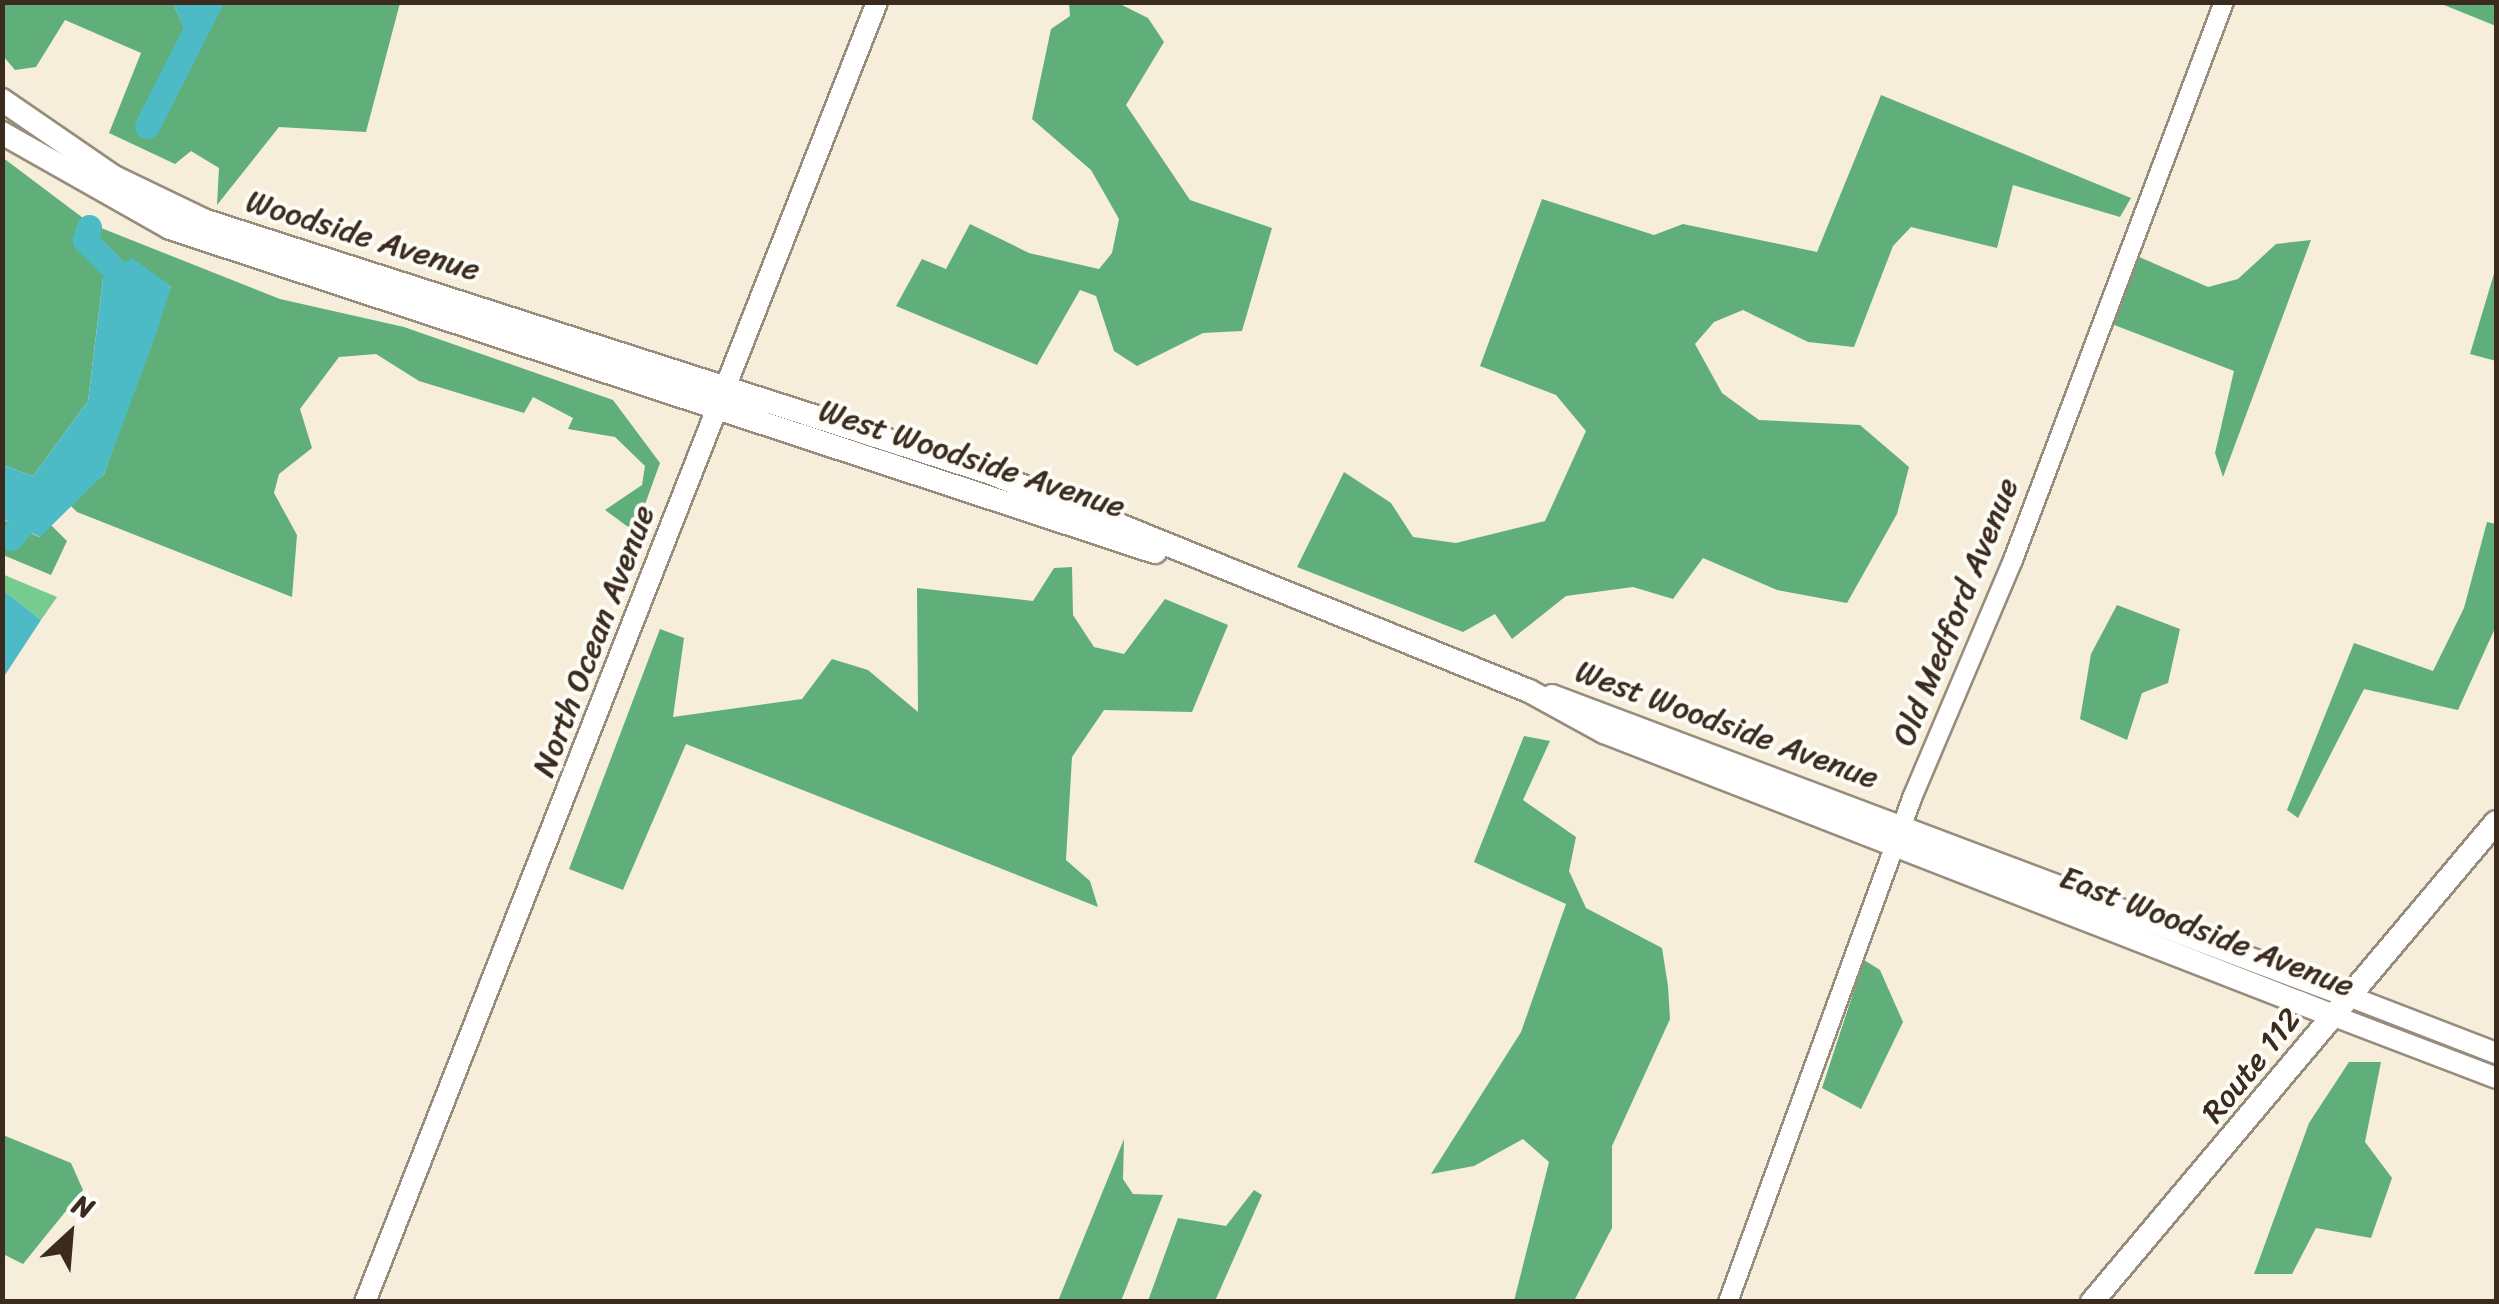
<!DOCTYPE html>
<html>
<head>
<meta charset="utf-8">
<style>
  body { margin:0 }
  #map { position:relative; width:2499px; height:1304px; overflow:hidden; background:#f6eddb; font-family:Sriracha,sans-serif }
  div>[style] { position:absolute }
  .green>* { inset:0; background:#76cb8f }
  .forest>* { inset:0; background:#60af7a }
  .water>* { inset:0; background:#4dbbc6 }
  .river>* { height:25px; margin:-12.5px; padding:0 12.5px; transform-origin:12.5px; border-radius:12.5px; background:#4dbbc6 }
  .roads { filter:drop-shadow(2px 0 #988c7c) drop-shadow(-2px 0 #988c7c) drop-shadow(0 2px #988c7c) drop-shadow(0 -2px #988c7c) }
  .tertiary>* { height:18px; margin:-9px; padding:0 9px; transform-origin:9px; border-radius:9px; background:#fff }
  .secondary>* { height:20px; margin:-10px; padding:0 10px; transform-origin:10px; border-radius:10px; background:#fff }
  .primary>* { height:22px; margin:-11px; padding:0 11px; transform-origin:11px; border-radius:11px; background:#fff }
  span { translate:-50% -50%; white-space:nowrap; text-align:center; line-height:1.15; -webkit-text-stroke:8px #fdfcf7; paint-order:stroke }
  .street-label { font-size:32px; color:#3b2a1e }
  .frame { position:absolute; inset:0; border:5px solid #3b2a1e; pointer-events:none }
  .north { position:absolute; left:20px; top:1184px; width:100px; height:100px; -webkit-text-stroke:8px #fdfcf7; paint-order:stroke; rotate:26deg; font-size:28px; font-weight:700; line-height:40px; text-align:center; color:#3b2a1e }
  .north::after { content:''; display:block; margin:auto; width:35px; height:45px; background:#3b2a1e; clip-path:polygon(50% 0,100% 100%,50% 72%,0 100%) }
</style>
</head>
<body>
<div id="map">
  <div class="green">
    <div style="clip-path:polygon(2px 574px,57px 597px,41px 620px,3px 590px)"></div>
  </div>
  <div class="forest">
    <div style="clip-path:polygon(3px 3px,173px 3px,190px 42px,221px 3px,400px 3px,366px 132px,279px 127px,217px 205px,219px 168px,191px 151px,175px 164px,109px 133px,141px 53px,65px 20px,36px 67px,15px 70px,3px 56px)"></div>
    <div style="clip-path:polygon(1069px 3px,1118px 3px,1148px 18px,1164px 42px,1126px 105px,1190px 200px,1272px 228px,1242px 331px,1203px 333px,1137px 366px,1114px 351px,1096px 296px,1080px 290px,1037px 365px,896px 306px,922px 259px,946px 269px,970px 224px,1029px 253px,1099px 269px,1112px 253px,1119px 219px,1091px 170px,1032px 119px,1051px 29px,1070px 16px)"></div>
    <div style="clip-path:polygon(2439px 3px,2496px 3px,2496px 26px)"></div>
    <div style="clip-path:polygon(1881px 95px,2131px 198px,2120px 217px,2013px 185px,1997px 248px,1911px 227px,1893px 246px,1854px 347px,1808px 342px,1743px 310px,1714px 322px,1695px 344px,1722px 393px,1759px 420px,1860px 425px,1909px 467px,1897px 514px,1847px 603px,1777px 590px,1703px 558px,1673px 599px,1633px 587px,1566px 596px,1512px 639px,1495px 614px,1463px 632px,1297px 567px,1344px 472px,1391px 503px,1413px 537px,1456px 543px,1545px 521px,1586px 431px,1556px 395px,1480px 366px,1542px 199px,1654px 235px,1683px 224px,1817px 252px)"></div>
    <div style="clip-path:polygon(2px 157px,91px 224px,280px 299px,404px 327px,613px 400px,660px 463px,635px 532px,605px 510px,642px 485px,645px 466px,615px 437px,568px 429px,573px 418px,533px 397px,524px 413px,419px 381px,376px 354px,339px 357px,300px 409px,312px 448px,279px 474px,274px 493px,297px 535px,292px 597px,77px 512px,70px 505px,104px 474px,171px 286px,103px 278px,88px 401px,33px 476px,3px 465px)"></div>
    <div style="clip-path:polygon(2311px 240px,2223px 477px,2215px 453px,2234px 371px,2109px 323px,2137px 256px,2208px 287px,2238px 279px,2276px 244px)"></div>
    <div style="clip-path:polygon(2496px 267px,2496px 361px,2470px 354px)"></div>
    <div style="clip-path:polygon(2px 519px,39px 537px,51px 525px,67px 541px,51px 575px,3px 555px)"></div>
    <div style="clip-path:polygon(2487px 522px,2496px 524px,2496px 626px,2458px 710px,2364px 689px,2298px 818px,2287px 810px,2354px 643px,2433px 671px,2464px 608px)"></div>
    <div style="clip-path:polygon(1072px 567px,1073px 615px,1094px 647px,1124px 654px,1165px 599px,1228px 625px,1192px 712px,1104px 710px,1072px 757px,1066px 860px,1090px 881px,1098px 907px,686px 744px,623px 890px,569px 869px,660px 629px,684px 638px,673px 717px,802px 699px,832px 659px,868px 670px,918px 712px,917px 588px,1033px 601px,1054px 568px)"></div>
    <div style="clip-path:polygon(2117px 605px,2180px 629px,2168px 683px,2142px 693px,2127px 740px,2080px 719px,2091px 654px)"></div>
    <div style="clip-path:polygon(1524px 736px,1550px 741px,1523px 800px,1576px 837px,1569px 871px,1586px 908px,1662px 948px,1668px 986px,1670px 1019px,1612px 1146px,1612px 1228px,1574px 1301px,1514px 1301px,1549px 1162px,1523px 1139px,1474px 1166px,1431px 1174px,1521px 1032px,1566px 904px,1474px 862px)"></div>
    <div style="clip-path:polygon(1864px 960px,1880px 970px,1903px 1022px,1861px 1109px,1822px 1088px)"></div>
    <div style="clip-path:polygon(2349px 1062px,2381px 1062px,2365px 1142px,2392px 1178px,2371px 1238px,2316px 1228px,2292px 1274px,2254px 1274px,2309px 1123px)"></div>
    <div style="clip-path:polygon(3px 1135px,71px 1163px,83px 1190px,23px 1264px,3px 1254px)"></div>
    <div style="clip-path:polygon(1124px 1139px,1123px 1179px,1133px 1194px,1163px 1195px,1121px 1301px,1058px 1301px)"></div>
    <div style="clip-path:polygon(1254px 1190px,1262px 1195px,1215px 1301px,1148px 1301px,1178px 1218px,1226px 1226px)"></div>
  </div>
  <div class="water">
    <div style="clip-path:polygon(173px 3px,173px 2px,221px 3px,190px 43px)"></div>
    <div style="clip-path:polygon(132px 258px,171px 286px,157px 332px,104px 474px,40px 537px,3px 519px,3px 465px,33px 476px,88px 401px,103px 278px)"></div>
    <div style="clip-path:polygon(3px 590px,41px 620px,3px 678px,2px 678px)"></div>
  </div>
  <div class="river">
    <div style="left:147px;top:126px;width:139px;rotate:-63.1deg"></div>
    <div style="left:89px;top:227px;width:14px;rotate:107deg"></div>
    <div style="left:85px;top:240px;width:62px;rotate:45deg"></div>
    <div style="left:129px;top:284px;width:15px;rotate:106deg"></div>
    <div style="left:11px;top:538px;width:47px;rotate:-51.9deg"></div>
  </div>
  <div class="roads">
    <div class="tertiary">
      <div style="left:1728px;top:1302px;width:537px;rotate:-69.94deg"></div>
      <div style="left:1912px;top:798px;width:259px;rotate:-67deg"></div>
      <div style="left:2013px;top:560px;width:597px;rotate:-69.29deg"></div>
    </div>
    <div class="secondary">
      <div style="left:2351px;top:997px;width:155px;rotate:21.1deg"></div>
      <div style="left:2334px;top:1016px;width:173px;rotate:20.9deg"></div>
      <div style="left:365px;top:1302px;width:1397px;rotate:-68.5deg"></div>
    </div>
    <div class="primary">
      <div style="left:2px;top:100px;width:136px;rotate:34.5deg"></div>
      <div style="left:114px;top:177px;width:102px;rotate:25.6deg"></div>
      <div style="left:206px;top:221px;width:821px;rotate:17.8deg"></div>
      <div style="left:988px;top:472px;width:584px;rotate:22.04deg"></div>
      <div style="left:1529px;top:691px;width:85px;rotate:28.7deg"></div>
      <div style="left:1604px;top:732px;width:783px;rotate:21.26deg"></div>
      <div style="left:2px;top:133px;width:193px;rotate:29.5deg"></div>
      <div style="left:170px;top:228px;width:1037px;rotate:18.21deg"></div>
      <div style="left:1552px;top:696px;width:854px;rotate:20.64deg"></div>
      <div style="left:2092px;top:1302px;width:627px;rotate:-49.91deg"></div>
    </div>
  </div>
  <div class="street-label">
    <span style="left:363px;top:236px;rotate:17deg">Woodside Avenue</span>
    <span style="left:972px;top:459px;rotate:18deg">West Woodside Avenue</span>
    <span style="left:1956px;top:612px;rotate:-68deg">Old Medford Avenue</span>
    <span style="left:594px;top:641px;rotate:-69deg">North Ocean Avenue</span>
    <span style="left:1727px;top:725px;rotate:20deg">West Woodside Avenue</span>
    <span style="left:2207px;top:932px;rotate:21deg">East Woodside Avenue</span>
    <span style="left:2252px;top:1066px;rotate:-51deg">Route 112</span>
  </div>
  <div class="frame"></div>
  <div class="north">N</div>
</div>
</body>
</html>
